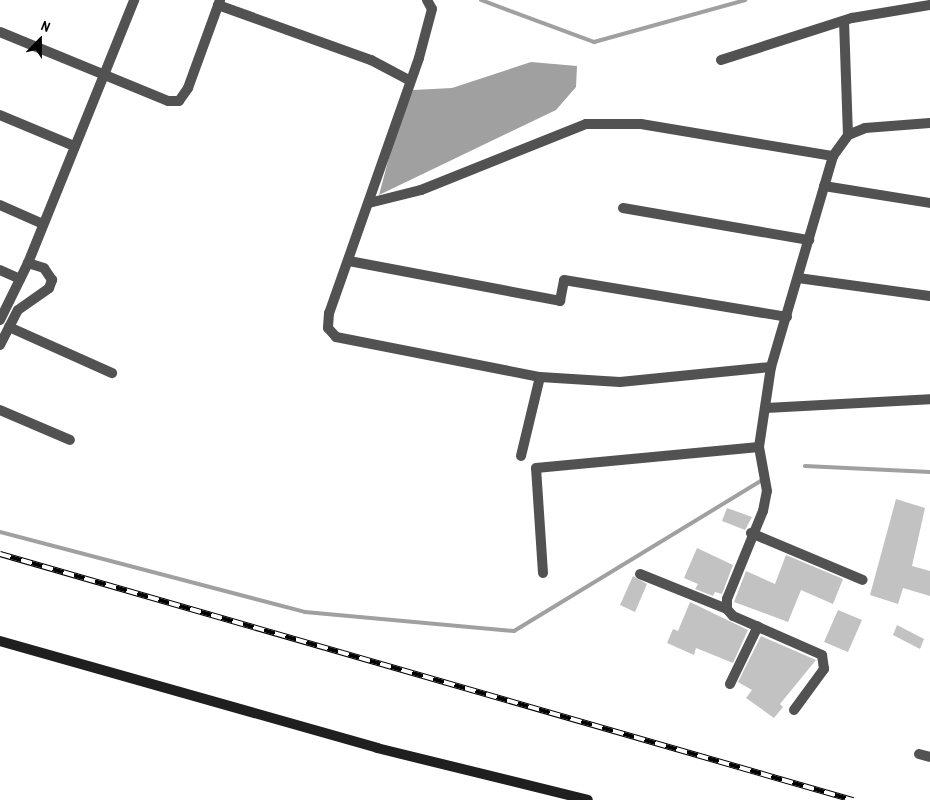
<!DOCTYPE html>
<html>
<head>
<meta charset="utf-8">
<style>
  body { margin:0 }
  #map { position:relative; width:930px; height:800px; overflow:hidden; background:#fff; font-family:"Archivo Narrow",sans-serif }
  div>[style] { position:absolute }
  .water>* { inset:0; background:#a0a0a0 }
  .stream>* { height:4px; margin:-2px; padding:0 2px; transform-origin:2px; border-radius:2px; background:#a0a0a0 }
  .building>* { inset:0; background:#c2c2c2 }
  .street>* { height:10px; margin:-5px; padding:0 5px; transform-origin:5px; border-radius:5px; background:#525252 }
  .secondary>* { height:10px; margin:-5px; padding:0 5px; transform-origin:5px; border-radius:5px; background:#1f1f1f }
  .rail>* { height:5.5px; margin-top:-2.75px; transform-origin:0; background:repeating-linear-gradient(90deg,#fff 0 11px,#000 0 22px); box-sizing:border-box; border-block:1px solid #000 }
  span { translate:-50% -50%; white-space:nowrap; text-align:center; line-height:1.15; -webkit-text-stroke:5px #fff; paint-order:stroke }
  .north { position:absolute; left:15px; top:15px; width:50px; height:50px; -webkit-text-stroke:4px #fff; paint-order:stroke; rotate:22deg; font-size:14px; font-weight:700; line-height:20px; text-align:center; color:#000 }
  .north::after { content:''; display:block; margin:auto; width:18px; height:22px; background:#000; clip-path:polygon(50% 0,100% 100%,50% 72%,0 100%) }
</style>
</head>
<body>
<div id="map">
  <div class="water">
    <div style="clip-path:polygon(531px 62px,577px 66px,576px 87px,556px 110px,379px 195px,395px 135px,413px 90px,452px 88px)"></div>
  </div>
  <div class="stream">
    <div style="left:481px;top:0;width:121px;rotate:20.4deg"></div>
    <div style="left:594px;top:42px;width:157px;rotate:-15.5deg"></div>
    <div style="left:805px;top:466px;width:125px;rotate:2.7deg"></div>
    <div style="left:0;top:532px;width:315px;rotate:14.7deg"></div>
    <div style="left:305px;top:612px;width:210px;rotate:5.2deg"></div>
    <div style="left:514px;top:631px;width:293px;rotate:-31.3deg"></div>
  </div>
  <div class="building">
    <div style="clip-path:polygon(896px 499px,925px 508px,912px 566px,930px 571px,930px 596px,903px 588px,898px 604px,870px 595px)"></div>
    <div style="clip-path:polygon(727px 508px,752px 517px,745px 530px,722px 521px)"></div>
    <div style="clip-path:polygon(697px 548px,733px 565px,722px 594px,715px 592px,713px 596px,695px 589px,698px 584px,684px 578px)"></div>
    <div style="clip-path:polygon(786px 555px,843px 579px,833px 604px,801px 590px,788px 622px,734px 602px,746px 571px,775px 584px)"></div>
    <div style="clip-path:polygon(633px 576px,647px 584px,635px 612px,620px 605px)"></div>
    <div style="clip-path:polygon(690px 602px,748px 630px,733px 663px,696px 648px,694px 655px,667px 643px,673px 629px,678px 631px)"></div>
    <div style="clip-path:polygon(838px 610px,862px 620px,848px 652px,824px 642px)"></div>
    <div style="clip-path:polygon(897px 625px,924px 639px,920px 649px,893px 635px)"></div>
    <div style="clip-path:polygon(761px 636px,816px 660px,780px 704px,783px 707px,774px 718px,746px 698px,752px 690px,738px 682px)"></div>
  </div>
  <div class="street">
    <div style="left:427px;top:0;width:10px;rotate:61deg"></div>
    <div style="left:432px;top:9px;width:51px;rotate:104.9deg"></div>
    <div style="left:419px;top:58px;width:270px;rotate:109.4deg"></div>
    <div style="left:329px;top:313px;width:15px;rotate:94deg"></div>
    <div style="left:328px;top:328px;width:12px;rotate:48deg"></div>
    <div style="left:336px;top:337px;width:208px;rotate:11.1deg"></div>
    <div style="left:540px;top:377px;width:80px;rotate:3.6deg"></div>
    <div style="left:620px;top:382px;width:152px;rotate:-5.7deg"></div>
    <div style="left:218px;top:5px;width:163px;rotate:19.8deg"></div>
    <div style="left:371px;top:60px;width:43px;rotate:27.8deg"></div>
    <div style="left:844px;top:21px;width:114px;rotate:88deg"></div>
    <div style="left:0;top:32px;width:182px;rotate:22.3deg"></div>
    <div style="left:168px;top:101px;width:11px"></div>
    <div style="left:179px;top:101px;width:16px;rotate:-55deg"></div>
    <div style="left:188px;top:88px;width:94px;rotate:-70deg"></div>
    <div style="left:721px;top:60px;width:138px;rotate:-17.8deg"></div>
    <div style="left:852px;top:18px;width:79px;rotate:-9.5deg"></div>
    <div style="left:0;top:115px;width:80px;rotate:22.7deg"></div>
    <div style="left:824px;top:186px;width:107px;rotate:9.1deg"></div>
    <div style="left:369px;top:203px;width:54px;rotate:-14deg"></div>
    <div style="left:421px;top:190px;width:178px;rotate:-21.8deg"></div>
    <div style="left:586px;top:124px;width:55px"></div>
    <div style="left:641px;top:124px;width:195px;rotate:9.5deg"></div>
    <div style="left:0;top:205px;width:47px;rotate:23.8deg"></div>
    <div style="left:623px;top:208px;width:189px;rotate:9.8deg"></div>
    <div style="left:349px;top:261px;width:215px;rotate:10.7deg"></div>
    <div style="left:560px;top:301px;width:21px;rotate:-79deg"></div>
    <div style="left:564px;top:280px;width:226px;rotate:9.4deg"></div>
    <div style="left:0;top:270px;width:22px;rotate:24deg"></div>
    <div style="left:798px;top:278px;width:133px;rotate:7.8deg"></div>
    <div style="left:0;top:320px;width:64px;rotate:-63.8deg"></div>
    <div style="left:28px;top:263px;width:284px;rotate:-68deg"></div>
    <div style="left:9px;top:327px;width:113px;rotate:24.1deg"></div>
    <div style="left:0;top:345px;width:39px;rotate:-63deg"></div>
    <div style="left:18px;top:310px;width:38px;rotate:-35deg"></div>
    <div style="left:49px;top:288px;width:9px;rotate:-69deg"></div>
    <div style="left:52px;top:280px;width:14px;rotate:-124deg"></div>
    <div style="left:44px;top:268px;width:17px;rotate:-163deg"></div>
    <div style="left:766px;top:408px;width:164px;rotate:-3.1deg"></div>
    <div style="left:0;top:410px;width:76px;rotate:23.2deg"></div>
    <div style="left:521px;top:456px;width:81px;rotate:-76.5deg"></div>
    <div style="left:751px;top:533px;width:121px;rotate:22.8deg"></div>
    <div style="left:543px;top:573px;width:105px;rotate:-93.8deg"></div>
    <div style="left:536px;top:468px;width:224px;rotate:-5.4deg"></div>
    <div style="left:640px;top:574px;width:94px;rotate:21.9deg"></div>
    <div style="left:730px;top:684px;width:64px;rotate:-64.2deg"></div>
    <div style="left:794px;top:710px;width:51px;rotate:-53.8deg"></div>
    <div style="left:824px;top:669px;width:14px;rotate:-98deg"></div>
    <div style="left:822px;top:655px;width:97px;rotate:-156.3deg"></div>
    <div style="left:733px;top:616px;width:9px;rotate:-131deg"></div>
    <div style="left:727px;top:609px;width:10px;rotate:-90deg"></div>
    <div style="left:727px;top:599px;width:95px;rotate:-67.8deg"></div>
    <div style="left:763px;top:511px;width:20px;rotate:-79deg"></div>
    <div style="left:767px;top:491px;width:45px;rotate:-100.3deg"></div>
    <div style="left:759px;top:447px;width:81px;rotate:-81.5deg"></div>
    <div style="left:771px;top:367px;width:220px;rotate:-73.6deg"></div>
    <div style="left:833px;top:156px;width:26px;rotate:-54deg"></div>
    <div style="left:848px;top:135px;width:18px;rotate:-22deg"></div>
    <div style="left:865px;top:128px;width:65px;rotate:-4.4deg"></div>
    <div style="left:919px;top:754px;width:11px;rotate:15deg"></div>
  </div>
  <div class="secondary">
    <div style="left:0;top:641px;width:392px;rotate:15.8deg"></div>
    <div style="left:377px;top:748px;width:217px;rotate:13.8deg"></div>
  </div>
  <div class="rail">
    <div style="left:0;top:554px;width:888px;rotate:16.09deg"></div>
  </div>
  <div class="north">N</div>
</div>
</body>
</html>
